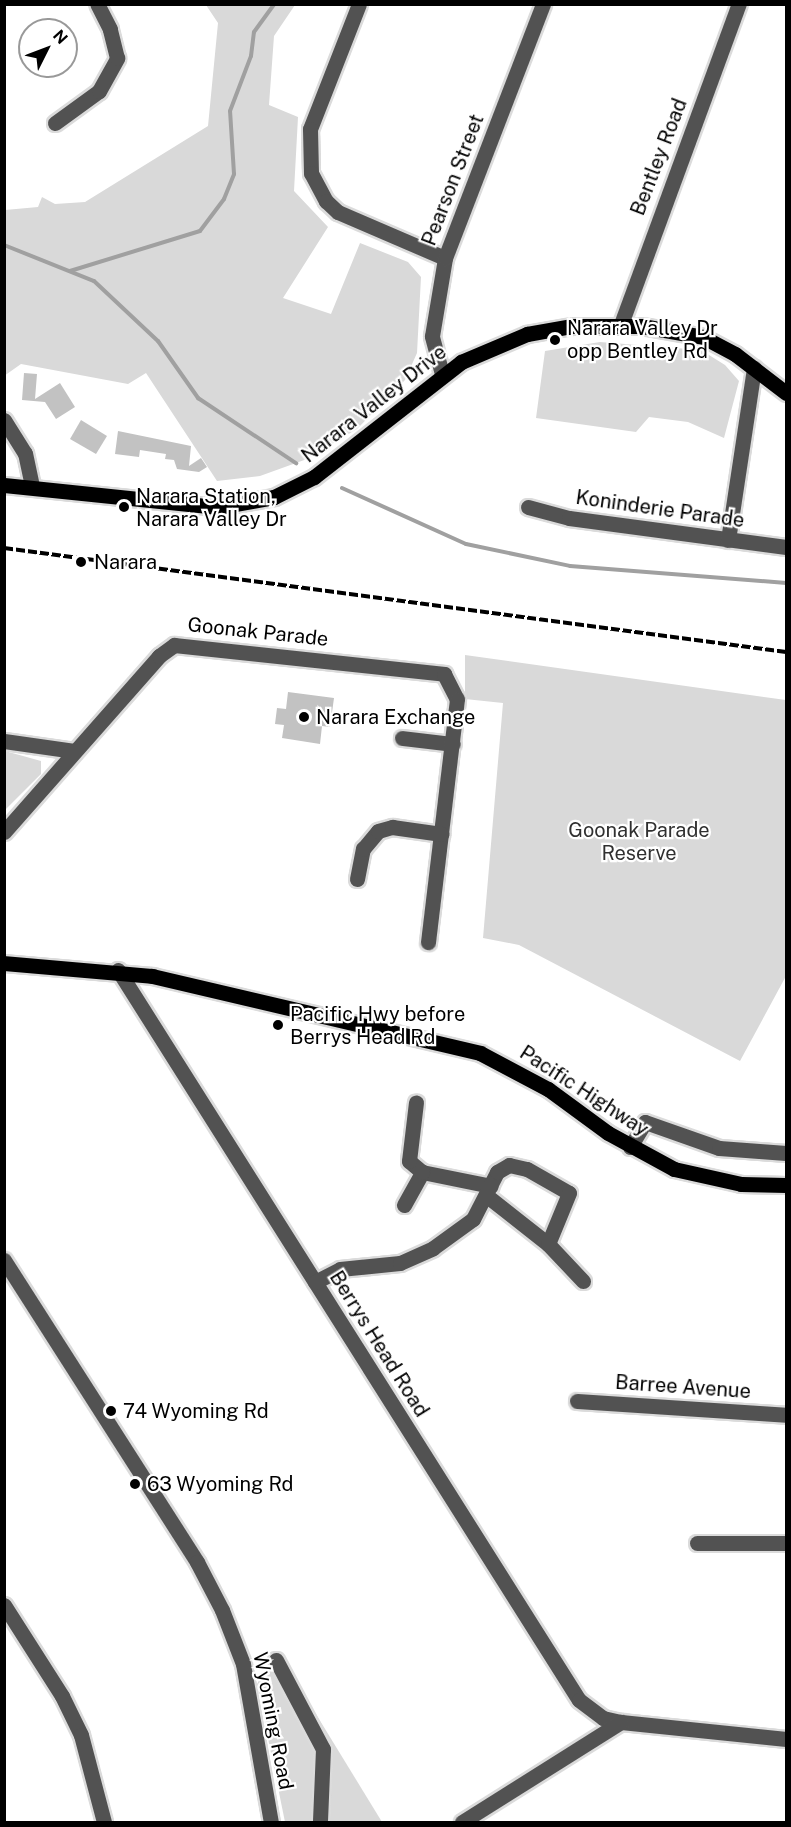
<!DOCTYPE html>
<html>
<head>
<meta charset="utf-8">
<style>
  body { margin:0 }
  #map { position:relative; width:791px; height:1827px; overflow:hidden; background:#fff; font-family:"Public Sans",sans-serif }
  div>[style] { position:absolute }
  .green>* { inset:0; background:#d9d9d9 }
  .stream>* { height:4px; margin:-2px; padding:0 2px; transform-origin:2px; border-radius:2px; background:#a0a0a0 }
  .building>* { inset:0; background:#c2c2c2 }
  .roads { filter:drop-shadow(2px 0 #dbdbdb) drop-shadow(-2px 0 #dbdbdb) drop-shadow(0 2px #dbdbdb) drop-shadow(0 -2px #dbdbdb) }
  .minor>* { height:15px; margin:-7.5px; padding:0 7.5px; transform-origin:7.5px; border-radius:7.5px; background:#525252 }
  .major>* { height:15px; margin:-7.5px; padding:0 7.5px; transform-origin:7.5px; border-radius:7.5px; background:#000 }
  .rail>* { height:4px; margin-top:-2px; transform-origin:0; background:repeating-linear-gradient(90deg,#000 0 9px,transparent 0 12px) }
  .dots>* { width:16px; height:16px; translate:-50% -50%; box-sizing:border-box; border:3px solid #fff; border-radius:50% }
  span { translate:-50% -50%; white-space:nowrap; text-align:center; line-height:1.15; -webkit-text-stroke:4.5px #fff; paint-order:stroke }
  .street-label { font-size:20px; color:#000 }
  .poi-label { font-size:20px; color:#000 }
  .left { translate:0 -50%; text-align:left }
  .park-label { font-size:20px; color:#303030 }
  .frame { position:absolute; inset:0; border:6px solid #000; pointer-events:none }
  .north { position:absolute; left:18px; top:18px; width:60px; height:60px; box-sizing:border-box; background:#fff; border:2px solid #999; border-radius:50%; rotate:48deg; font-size:16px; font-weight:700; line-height:24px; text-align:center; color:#000 }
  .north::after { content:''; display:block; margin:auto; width:21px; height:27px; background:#000; clip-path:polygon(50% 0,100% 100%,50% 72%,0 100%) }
</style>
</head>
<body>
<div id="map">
  <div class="green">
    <div style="clip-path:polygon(206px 5px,295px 5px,274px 36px,269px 105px,298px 117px,294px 191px,328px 227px,283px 298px,331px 314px,360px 243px,408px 262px,421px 277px,417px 353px,405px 380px,357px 429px,307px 459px,260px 476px,217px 481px,146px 373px,128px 384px,21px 364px,4px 376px,5px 210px,38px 207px,42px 197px,55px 204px,85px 202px,208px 126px,218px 23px)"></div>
    <div style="clip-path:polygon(600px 342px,701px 350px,725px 365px,739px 381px,724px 438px,688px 422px,649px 417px,636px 432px,536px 418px,545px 351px)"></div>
    <div style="clip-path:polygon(465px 655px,786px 700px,786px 976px,740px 1061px,519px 945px,483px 938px,503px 703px,465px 699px)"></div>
    <div style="clip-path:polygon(5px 751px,41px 761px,41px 774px,5px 810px)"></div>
    <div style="clip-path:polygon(270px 1661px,292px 1675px,382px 1822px,285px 1822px,257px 1684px)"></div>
  </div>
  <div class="stream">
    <div style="left:4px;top:245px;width:97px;rotate:21.8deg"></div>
    <div style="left:94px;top:281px;width:88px;rotate:43.2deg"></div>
    <div style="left:158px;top:341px;width:70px;rotate:54.9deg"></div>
    <div style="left:198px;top:398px;width:118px;rotate:33.6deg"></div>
    <div style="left:70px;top:271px;width:136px;rotate:-17.1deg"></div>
    <div style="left:200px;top:231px;width:40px;rotate:-53deg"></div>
    <div style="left:224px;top:199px;width:27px;rotate:-68deg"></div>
    <div style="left:234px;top:174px;width:63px;rotate:-93.6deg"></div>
    <div style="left:230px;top:111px;width:59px;rotate:-69.1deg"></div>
    <div style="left:251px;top:56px;width:24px;rotate:-83deg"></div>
    <div style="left:254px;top:32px;width:34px;rotate:-54deg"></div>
    <div style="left:342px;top:488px;width:136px;rotate:24.3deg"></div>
    <div style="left:466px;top:544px;width:106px;rotate:11.9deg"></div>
    <div style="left:570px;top:566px;width:217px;rotate:4.5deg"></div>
  </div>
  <div class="building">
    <div style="clip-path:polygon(24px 373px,37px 374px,35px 399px,60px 383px,75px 407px,56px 419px,45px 402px,22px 400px)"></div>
    <div style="clip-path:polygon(81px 420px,107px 436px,96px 454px,70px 439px)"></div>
    <div style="clip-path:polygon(118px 431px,191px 446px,189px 466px,201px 458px,207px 467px,199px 472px,177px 469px,174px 460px,165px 459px,166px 454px,140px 450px,139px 457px,115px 454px)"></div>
    <div style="clip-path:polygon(288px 692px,334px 698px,330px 727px,322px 726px,320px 744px,282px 738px,284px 725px,275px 724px,277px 708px,286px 709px)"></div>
  </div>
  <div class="roads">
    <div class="minor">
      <div style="left:359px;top:4px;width:134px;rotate:111.4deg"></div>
      <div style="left:310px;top:129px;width:44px;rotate:88.7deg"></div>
      <div style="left:311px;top:173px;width:32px;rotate:62deg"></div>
      <div style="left:326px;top:201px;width:16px;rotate:43deg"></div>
      <div style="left:338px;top:212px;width:116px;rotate:23.3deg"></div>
      <div style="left:55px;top:123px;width:54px;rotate:-36deg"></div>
      <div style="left:99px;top:91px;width:38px;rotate:-61deg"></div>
      <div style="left:117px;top:58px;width:30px;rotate:-104deg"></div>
      <div style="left:110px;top:29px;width:28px;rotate:-117deg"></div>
      <div style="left:621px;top:324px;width:341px;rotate:-69.8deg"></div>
      <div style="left:442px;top:374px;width:39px;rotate:-105deg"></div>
      <div style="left:432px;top:336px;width:79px;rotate:-80.5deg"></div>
      <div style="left:445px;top:258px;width:272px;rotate:-68.9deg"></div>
      <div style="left:4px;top:420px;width:39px;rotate:58deg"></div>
      <div style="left:25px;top:453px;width:34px;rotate:78deg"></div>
      <div style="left:528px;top:507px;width:42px;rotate:15deg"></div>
      <div style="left:569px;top:518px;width:219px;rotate:7.6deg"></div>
      <div style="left:728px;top:540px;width:174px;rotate:-81.4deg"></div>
      <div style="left:402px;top:738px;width:51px;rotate:6.7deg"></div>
      <div style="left:4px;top:741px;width:71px;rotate:8.1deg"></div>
      <div style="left:4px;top:832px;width:235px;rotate:-48.6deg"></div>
      <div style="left:159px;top:656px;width:19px;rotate:-36deg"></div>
      <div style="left:174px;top:645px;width:272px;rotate:6.1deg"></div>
      <div style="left:444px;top:674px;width:28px;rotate:63deg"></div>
      <div style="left:457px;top:699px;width:245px;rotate:96.8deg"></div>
      <div style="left:357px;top:879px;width:31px;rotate:-79deg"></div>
      <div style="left:363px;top:849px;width:23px;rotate:-50deg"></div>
      <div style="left:378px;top:831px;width:15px;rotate:-16deg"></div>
      <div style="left:392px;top:827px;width:50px;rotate:8deg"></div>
      <div style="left:118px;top:970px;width:863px;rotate:57.73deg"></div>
      <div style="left:579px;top:1700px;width:30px;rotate:37deg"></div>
      <div style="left:603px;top:1718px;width:18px;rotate:13deg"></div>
      <div style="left:621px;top:1722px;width:166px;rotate:5.9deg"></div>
      <div style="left:630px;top:1147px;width:29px;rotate:-59deg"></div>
      <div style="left:645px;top:1122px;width:78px;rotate:19.4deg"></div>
      <div style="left:719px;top:1148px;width:67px;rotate:4.3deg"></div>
      <div style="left:422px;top:1172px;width:70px;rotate:11.5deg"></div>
      <div style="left:487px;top:1196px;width:78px;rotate:38.2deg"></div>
      <div style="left:548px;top:1244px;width:51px;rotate:46.6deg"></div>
      <div style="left:404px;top:1205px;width:38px;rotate:-61deg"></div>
      <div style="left:422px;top:1172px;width:17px;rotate:-140deg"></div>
      <div style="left:409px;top:1161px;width:59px;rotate:-83.2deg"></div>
      <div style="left:4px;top:1260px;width:358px;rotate:57.4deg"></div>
      <div style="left:197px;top:1562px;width:54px;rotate:62.5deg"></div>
      <div style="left:222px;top:1610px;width:58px;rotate:68.7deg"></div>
      <div style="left:243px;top:1664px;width:160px;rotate:80deg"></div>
      <div style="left:315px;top:1282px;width:28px;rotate:-27deg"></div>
      <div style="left:340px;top:1269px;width:60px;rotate:-5.7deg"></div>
      <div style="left:400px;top:1263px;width:36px;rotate:-24deg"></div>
      <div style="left:433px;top:1248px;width:49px;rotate:-35.9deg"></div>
      <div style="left:473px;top:1219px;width:53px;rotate:-62.9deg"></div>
      <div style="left:497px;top:1172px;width:14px;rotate:-30deg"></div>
      <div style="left:509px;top:1165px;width:18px;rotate:13deg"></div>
      <div style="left:527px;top:1169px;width:48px;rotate:29.7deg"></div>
      <div style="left:569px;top:1193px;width:55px;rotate:112.4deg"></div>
      <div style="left:577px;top:1401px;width:209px;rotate:3.8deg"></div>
      <div style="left:697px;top:1543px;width:89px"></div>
      <div style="left:4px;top:1605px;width:108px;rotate:57.5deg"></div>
      <div style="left:62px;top:1696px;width:43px;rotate:64deg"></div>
      <div style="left:81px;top:1735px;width:90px;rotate:75.2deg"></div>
      <div style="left:276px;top:1660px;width:101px;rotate:62.2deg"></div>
      <div style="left:323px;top:1749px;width:73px;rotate:92.4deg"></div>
      <div style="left:462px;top:1822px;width:188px;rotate:-32.2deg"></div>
    </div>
    <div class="major">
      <div style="left:4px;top:485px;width:215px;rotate:5.9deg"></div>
      <div style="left:218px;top:507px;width:57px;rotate:-10.1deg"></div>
      <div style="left:274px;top:497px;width:45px;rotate:-26.6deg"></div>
      <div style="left:314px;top:477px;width:187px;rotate:-38deg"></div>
      <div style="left:461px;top:362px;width:72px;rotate:-23deg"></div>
      <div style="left:527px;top:334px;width:46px;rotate:-10.1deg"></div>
      <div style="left:572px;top:326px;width:70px"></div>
      <div style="left:642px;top:326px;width:62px;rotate:10.2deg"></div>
      <div style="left:703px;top:337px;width:36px;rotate:28deg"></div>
      <div style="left:735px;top:354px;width:64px;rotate:37.4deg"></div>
      <div style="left:4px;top:963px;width:149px;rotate:5deg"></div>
      <div style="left:152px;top:976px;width:337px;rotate:13.2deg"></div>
      <div style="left:480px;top:1053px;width:77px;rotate:27.9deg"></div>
      <div style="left:548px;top:1089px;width:74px;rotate:36.3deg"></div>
      <div style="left:608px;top:1133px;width:75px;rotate:28.6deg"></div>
      <div style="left:674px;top:1169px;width:69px;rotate:12.6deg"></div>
      <div style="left:741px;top:1184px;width:45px;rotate:1.3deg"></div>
    </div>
  </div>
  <div class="rail">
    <div style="left:4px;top:548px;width:789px;rotate:7.58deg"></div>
  </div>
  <div class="dots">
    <div style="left:555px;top:340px;background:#000"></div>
    <div style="left:124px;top:507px;background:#000"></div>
    <div style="left:81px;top:562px;background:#000"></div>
    <div style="left:304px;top:717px;background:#000"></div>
    <div style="left:278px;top:1025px;background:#000"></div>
    <div style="left:111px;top:1411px;background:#000"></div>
    <div style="left:135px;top:1484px;background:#000"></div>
  </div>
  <div class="street-label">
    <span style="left:659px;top:157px;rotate:-69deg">Bentley Road</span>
    <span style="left:453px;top:180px;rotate:-69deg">Pearson Street</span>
    <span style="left:374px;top:404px;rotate:-38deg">Narara Valley Drive</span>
    <span style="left:660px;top:509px;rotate:8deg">Koninderie Parade</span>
    <span style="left:258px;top:632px;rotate:6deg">Goonak Parade</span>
    <span style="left:584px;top:1091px;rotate:33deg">Pacific Highway</span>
    <span style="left:379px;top:1344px;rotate:58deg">Berrys Head Road</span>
    <span style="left:683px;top:1387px;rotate:4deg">Barree Avenue</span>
    <span style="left:273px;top:1721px;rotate:79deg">Wyoming Road</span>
  </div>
  <div class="poi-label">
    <span class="left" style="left:567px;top:340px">Narara Valley Dr<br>opp Bentley Rd</span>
    <span class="left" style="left:136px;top:508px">Narara Station,<br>Narara Valley Dr</span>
    <span class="left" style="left:94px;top:562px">Narara</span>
    <span class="left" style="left:316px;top:717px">Narara Exchange</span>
    <span class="left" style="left:290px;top:1026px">Pacific Hwy before<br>Berrys Head Rd</span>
    <span class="left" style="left:123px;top:1411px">74 Wyoming Rd</span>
    <span class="left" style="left:147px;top:1484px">63 Wyoming Rd</span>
  </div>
  <div class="park-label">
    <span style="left:639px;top:842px">Goonak Parade<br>Reserve</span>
  </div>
  <div class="frame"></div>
  <div class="north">N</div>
</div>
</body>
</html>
